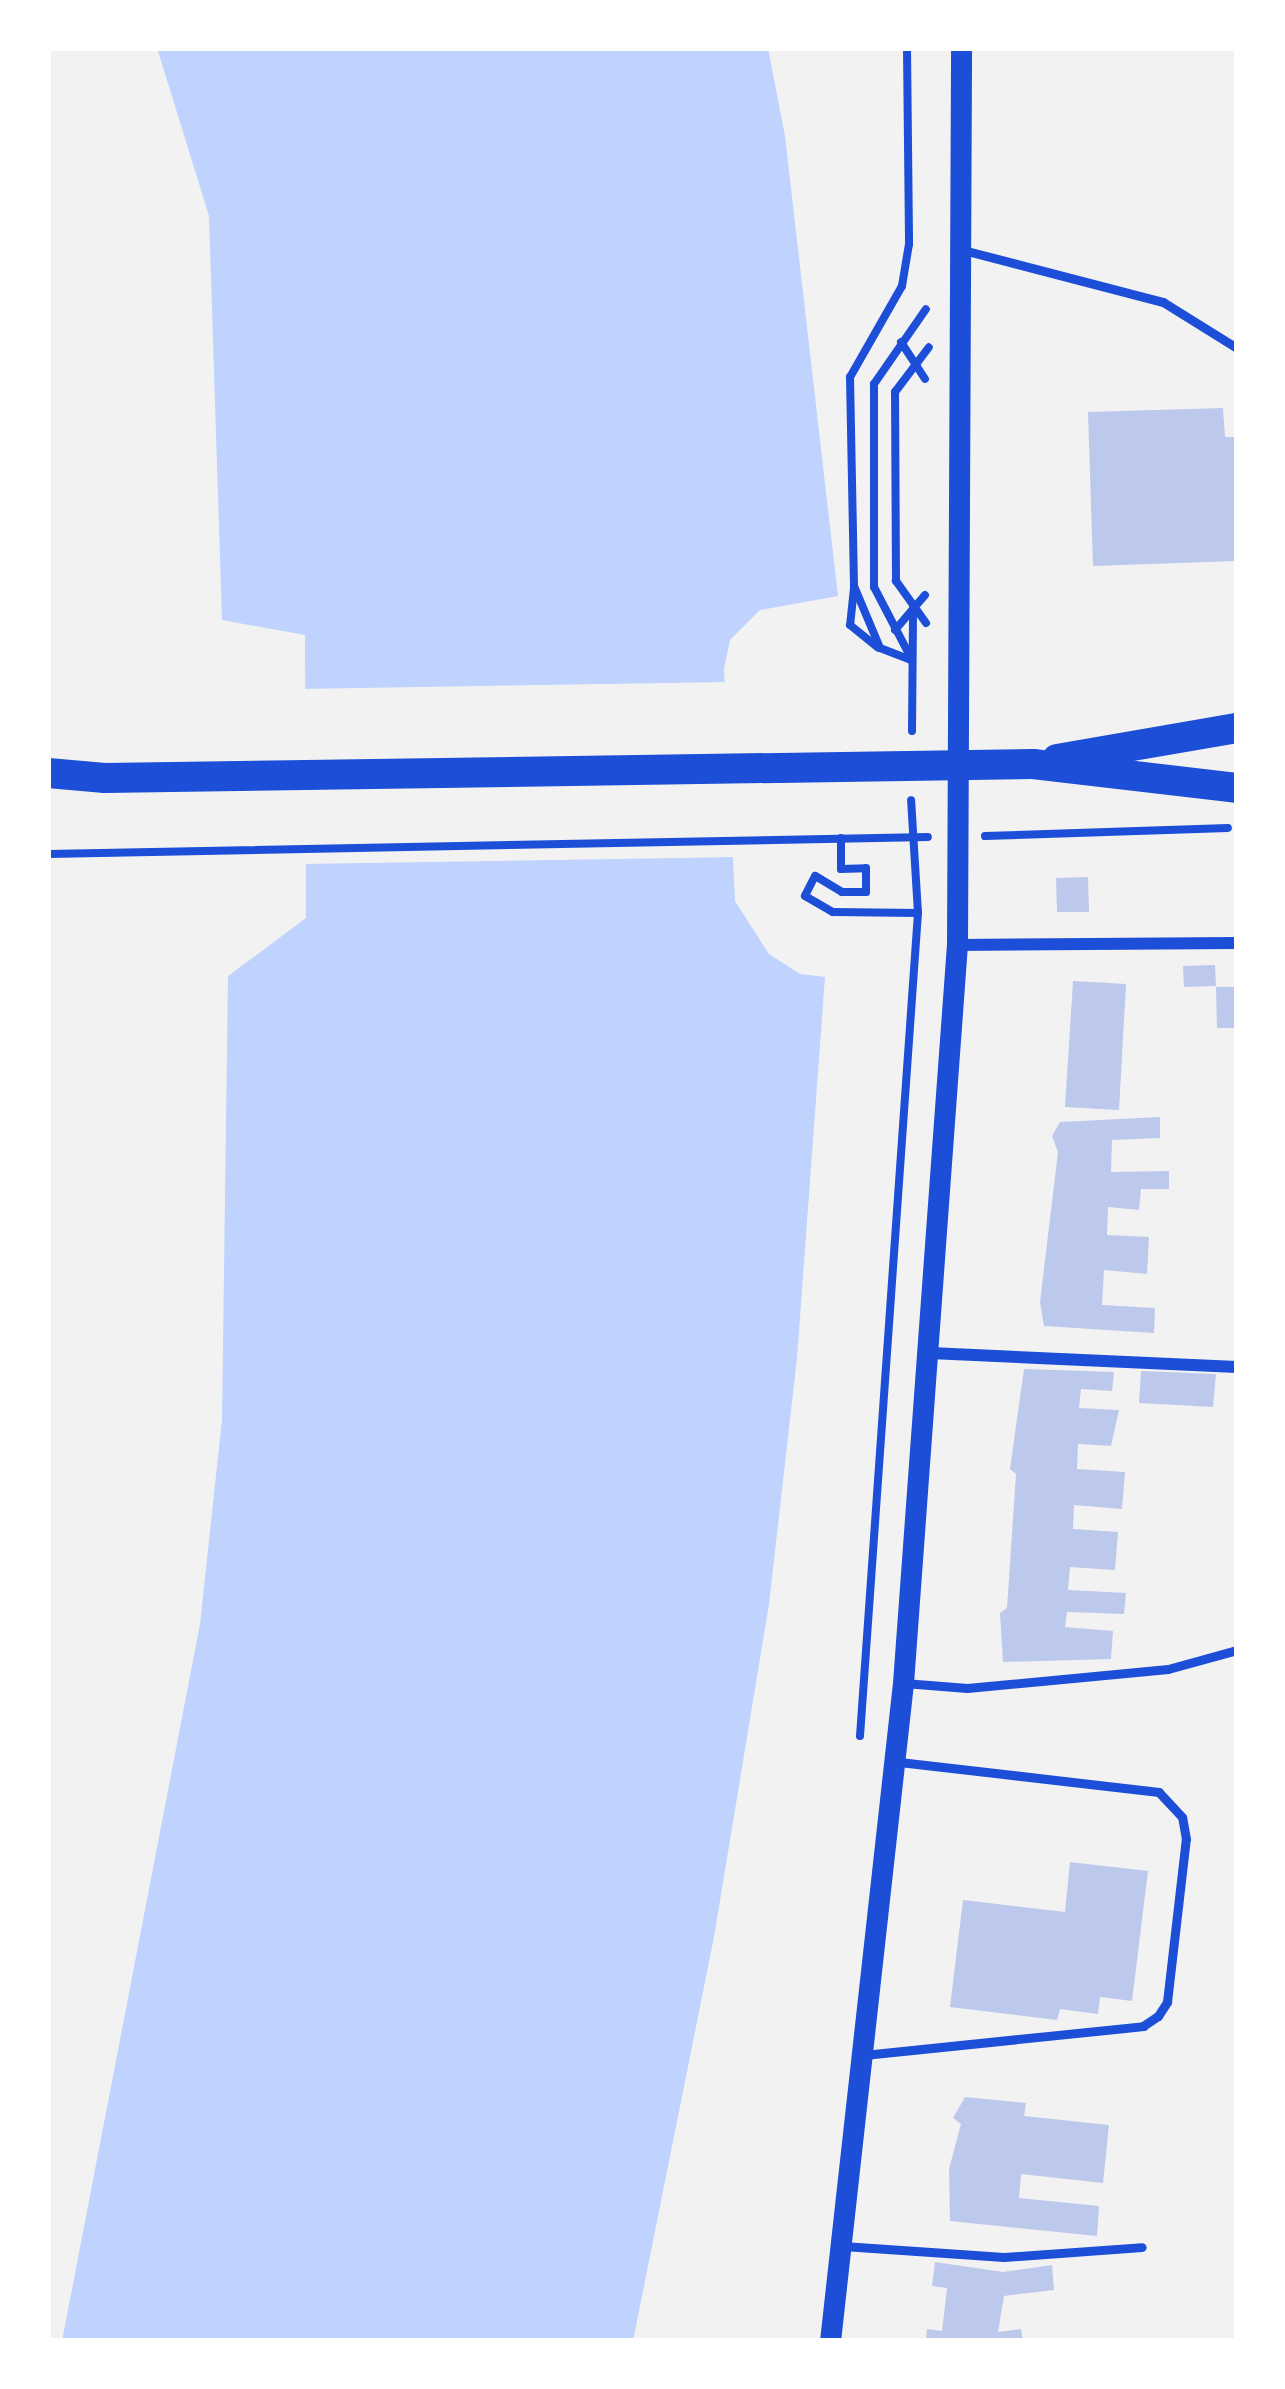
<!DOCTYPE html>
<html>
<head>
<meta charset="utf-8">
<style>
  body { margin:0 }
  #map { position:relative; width:1285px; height:2389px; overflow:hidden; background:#f2f2f2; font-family:"Noto Sans",sans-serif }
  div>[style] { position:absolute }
  .water>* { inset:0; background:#bfd3fe }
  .pier>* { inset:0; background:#f2f2f2 }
  .building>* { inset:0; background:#bdc9ec }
  .path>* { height:8px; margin:-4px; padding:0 4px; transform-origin:4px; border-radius:4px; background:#1d4ed8 }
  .service>* { height:9px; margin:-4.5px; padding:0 4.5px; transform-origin:4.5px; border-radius:4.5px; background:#1d4ed8 }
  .minor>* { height:12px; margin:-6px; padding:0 6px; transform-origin:6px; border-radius:6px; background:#1d4ed8 }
  .tertiary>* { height:21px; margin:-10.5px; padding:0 10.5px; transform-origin:10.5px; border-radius:10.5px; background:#1d4ed8 }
  .primary>* { height:30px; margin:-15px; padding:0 15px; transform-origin:15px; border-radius:15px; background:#1d4ed8 }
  span { translate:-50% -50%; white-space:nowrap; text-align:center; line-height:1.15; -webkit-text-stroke:10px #fff; paint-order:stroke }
  .frame { position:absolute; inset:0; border:51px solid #fff; pointer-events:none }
</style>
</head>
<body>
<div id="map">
  <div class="water">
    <div style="clip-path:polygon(157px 48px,768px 48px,785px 136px,838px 596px,760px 610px,730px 640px,724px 669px,735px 901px,769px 954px,800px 974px,825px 977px,797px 1358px,769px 1604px,714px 1937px,633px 2341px,62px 2341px,200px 1624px,222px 1420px,228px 976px,306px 918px,305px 635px,222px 620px,209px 216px)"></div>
  </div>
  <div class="pier">
    <div style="clip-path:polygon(731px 682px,739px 857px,300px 864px,299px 689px)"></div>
  </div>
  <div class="building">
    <div style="clip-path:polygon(1223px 408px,1225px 437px,1237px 437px,1237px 561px,1093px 566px,1088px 412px)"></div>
    <div style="clip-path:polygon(1088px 877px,1089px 912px,1057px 912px,1056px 878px)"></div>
    <div style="clip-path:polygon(1215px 965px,1216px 986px,1184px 987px,1183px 966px)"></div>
    <div style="clip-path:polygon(1073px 981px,1126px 984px,1119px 1110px,1065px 1107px)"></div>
    <div style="clip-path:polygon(1216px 987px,1237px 987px,1237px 1028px,1217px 1028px)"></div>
    <div style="clip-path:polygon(1160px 1117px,1160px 1138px,1112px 1140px,1111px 1172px,1169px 1171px,1169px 1189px,1141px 1189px,1139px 1210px,1108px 1207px,1107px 1235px,1149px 1237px,1148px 1255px,1147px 1274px,1104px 1270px,1102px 1305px,1155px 1308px,1154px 1333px,1044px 1326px,1040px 1302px,1058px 1152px,1052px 1136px,1060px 1122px)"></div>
    <div style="clip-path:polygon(1024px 1369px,1114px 1372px,1112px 1391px,1081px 1389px,1079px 1408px,1119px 1410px,1111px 1446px,1078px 1444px,1077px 1469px,1125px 1472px,1122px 1509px,1074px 1505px,1073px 1529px,1118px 1532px,1115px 1570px,1070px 1567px,1068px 1590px,1126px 1593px,1124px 1614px,1067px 1612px,1065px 1627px,1113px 1631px,1111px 1659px,1003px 1662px,1000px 1613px,1007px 1608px,1016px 1474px,1010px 1469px)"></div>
    <div style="clip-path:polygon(1141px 1371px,1216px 1374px,1213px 1407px,1139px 1403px)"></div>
    <div style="clip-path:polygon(1070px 1862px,1148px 1871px,1132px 2001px,1100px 1997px,1098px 2014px,1060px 2009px,1057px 2020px,950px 2007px,963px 1900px,1065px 1912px)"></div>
    <div style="clip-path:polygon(965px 2097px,1026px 2103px,1024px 2116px,1109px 2125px,1103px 2183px,1021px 2174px,1019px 2198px,1099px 2206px,1097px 2236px,950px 2221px,949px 2169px,961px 2124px,953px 2118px)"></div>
    <div style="clip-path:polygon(935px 2262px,1003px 2272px,1052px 2265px,1054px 2290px,1004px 2296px,998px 2332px,1021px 2329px,1023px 2341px,926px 2341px,927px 2329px,942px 2331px,947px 2288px,932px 2286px)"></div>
  </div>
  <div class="path">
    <div style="left:907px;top:48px;width:196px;rotate:89.4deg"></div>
    <div style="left:909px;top:244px;width:43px;rotate:99.5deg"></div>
    <div style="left:902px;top:286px;width:105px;rotate:119.7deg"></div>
    <div style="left:850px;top:377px;width:209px;rotate:88.9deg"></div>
    <div style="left:854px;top:586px;width:67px;rotate:67.2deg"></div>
    <div style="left:880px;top:648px;width:34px;rotate:21deg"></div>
    <div style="left:901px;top:342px;width:44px;rotate:57deg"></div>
    <div style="left:854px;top:588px;width:37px;rotate:96deg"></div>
    <div style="left:850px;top:625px;width:36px;rotate:39deg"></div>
    <div style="left:926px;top:623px;width:52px;rotate:-125.5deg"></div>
    <div style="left:896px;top:581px;width:189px;rotate:-90.3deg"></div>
    <div style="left:895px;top:392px;width:56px;rotate:-52.9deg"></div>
    <div style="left:895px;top:630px;width:46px;rotate:-49.4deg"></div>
    <div style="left:911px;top:658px;width:80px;rotate:-117.5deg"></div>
    <div style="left:874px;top:587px;width:203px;rotate:-90deg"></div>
    <div style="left:874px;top:384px;width:91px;rotate:-55.3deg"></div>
    <div style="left:912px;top:731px;width:124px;rotate:-89.5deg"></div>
    <div style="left:985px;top:836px;width:243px;rotate:-1.9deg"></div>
    <div style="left:841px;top:838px;width:31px;rotate:90deg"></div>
    <div style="left:841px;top:869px;width:25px;rotate:-2deg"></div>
    <div style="left:866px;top:868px;width:24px;rotate:90deg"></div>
    <div style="left:866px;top:892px;width:24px;rotate:180deg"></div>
    <div style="left:842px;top:892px;width:31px;rotate:-149deg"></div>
    <div style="left:815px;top:876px;width:22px;rotate:117deg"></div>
    <div style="left:805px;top:896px;width:32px;rotate:30deg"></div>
    <div style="left:833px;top:912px;width:85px;rotate:0.7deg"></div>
    <div style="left:48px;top:854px;width:880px;rotate:-1.11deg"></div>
    <div style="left:860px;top:1736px;width:825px;rotate:-85.97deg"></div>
    <div style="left:918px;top:913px;width:113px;rotate:-93.5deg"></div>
  </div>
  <div class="service">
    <div style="left:963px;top:250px;width:207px;rotate:14.6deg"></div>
    <div style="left:1163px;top:302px;width:87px;rotate:31.9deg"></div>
    <div style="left:904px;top:1683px;width:63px;rotate:4.5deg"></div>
    <div style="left:967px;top:1688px;width:202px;rotate:-5.4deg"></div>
    <div style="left:1168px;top:1669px;width:72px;rotate:-15.4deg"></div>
    <div style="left:864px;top:2055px;width:281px;rotate:-5.9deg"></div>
    <div style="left:1143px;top:2026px;width:18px;rotate:-34deg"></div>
    <div style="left:1158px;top:2016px;width:17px;rotate:-57deg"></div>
    <div style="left:1167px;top:2002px;width:164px;rotate:-83.4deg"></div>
    <div style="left:1186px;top:1839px;width:22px;rotate:-100deg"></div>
    <div style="left:1182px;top:1817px;width:34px;rotate:-133deg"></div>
    <div style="left:1159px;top:1792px;width:268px;rotate:-173.4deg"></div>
    <div style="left:843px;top:2246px;width:161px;rotate:3.9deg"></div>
    <div style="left:1004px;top:2257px;width:138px;rotate:-4.1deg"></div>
  </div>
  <div class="minor">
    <div style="left:957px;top:945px;width:280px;rotate:-0.4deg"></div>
    <div style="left:930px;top:1353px;width:307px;rotate:2.6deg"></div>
  </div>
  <div class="tertiary">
    <div style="left:830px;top:2341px;width:662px;rotate:-83.67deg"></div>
    <div style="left:903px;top:1683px;width:740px;rotate:-85.82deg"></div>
    <div style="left:957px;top:945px;width:897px;rotate:-89.74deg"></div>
  </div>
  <div class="primary">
    <div style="left:1057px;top:759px;width:183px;rotate:-9.8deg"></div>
    <div style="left:48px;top:773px;width:57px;rotate:5deg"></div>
    <div style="left:105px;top:778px;width:928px;rotate:-0.86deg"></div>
    <div style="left:1033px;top:764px;width:205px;rotate:6.7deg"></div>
  </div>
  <div class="frame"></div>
</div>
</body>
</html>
